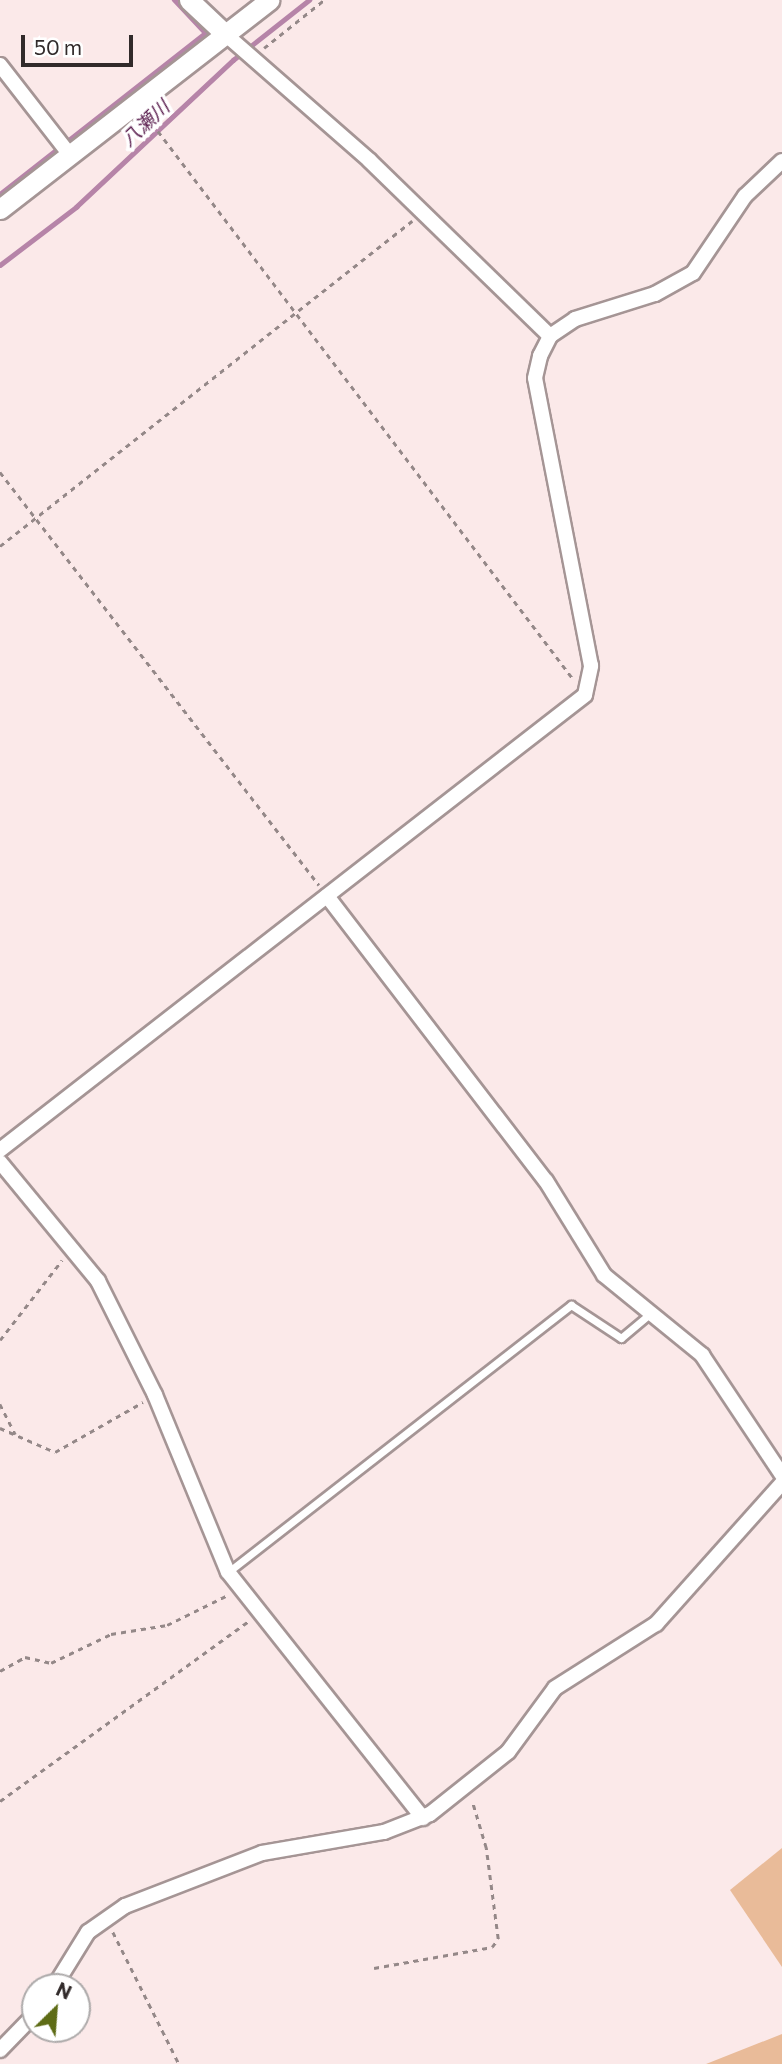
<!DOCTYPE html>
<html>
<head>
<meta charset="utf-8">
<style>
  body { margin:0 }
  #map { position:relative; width:782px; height:2064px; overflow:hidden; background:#fbe9e9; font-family:Commissioner,"Noto Sans JP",sans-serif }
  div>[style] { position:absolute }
  .green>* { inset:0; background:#e9bb99 }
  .stream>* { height:4.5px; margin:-2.25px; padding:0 2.25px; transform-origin:2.25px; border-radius:2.25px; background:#b684a8 }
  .path>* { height:2.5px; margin-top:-1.25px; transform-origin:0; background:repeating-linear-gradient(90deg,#948888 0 5px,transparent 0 10px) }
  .roads { filter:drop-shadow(2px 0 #a59595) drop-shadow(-2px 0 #a59595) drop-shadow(0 2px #a59595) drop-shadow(0 -2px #a59595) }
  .lane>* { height:7px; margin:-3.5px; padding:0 3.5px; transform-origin:3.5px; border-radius:3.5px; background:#fff }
  .street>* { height:14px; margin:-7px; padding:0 7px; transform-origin:7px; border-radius:7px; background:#fff }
  .secondary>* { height:19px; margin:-9.5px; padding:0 9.5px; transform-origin:9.5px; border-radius:9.5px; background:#fff }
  span { translate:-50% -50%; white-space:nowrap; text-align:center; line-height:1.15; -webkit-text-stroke:7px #fff; paint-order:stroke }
  .water-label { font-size:19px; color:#5c2050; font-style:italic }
  .north { position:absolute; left:21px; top:1973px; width:70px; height:70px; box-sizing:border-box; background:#fff; border:2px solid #adaaaa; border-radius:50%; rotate:25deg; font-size:19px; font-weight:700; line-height:28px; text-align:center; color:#312a2a }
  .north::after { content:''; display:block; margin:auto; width:24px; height:32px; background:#5e6c16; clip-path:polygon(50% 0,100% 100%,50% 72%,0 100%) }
  .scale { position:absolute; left:21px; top:35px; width:112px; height:32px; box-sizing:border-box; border:4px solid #312a2a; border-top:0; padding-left:9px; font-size:21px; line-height:24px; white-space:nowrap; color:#312a2a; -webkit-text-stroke:5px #fff; paint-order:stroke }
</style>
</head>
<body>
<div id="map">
  <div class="green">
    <div style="clip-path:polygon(782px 1848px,782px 1967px,730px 1890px)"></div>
    <div style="clip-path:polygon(782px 2034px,782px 2064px,706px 2064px)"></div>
  </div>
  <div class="stream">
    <div style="left:0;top:194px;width:261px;rotate:-38.1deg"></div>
    <div style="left:205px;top:33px;width:45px;rotate:-133.2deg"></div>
    <div style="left:0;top:265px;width:96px;rotate:-37.3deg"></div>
    <div style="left:76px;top:207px;width:215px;rotate:-43.1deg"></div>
    <div style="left:233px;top:60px;width:97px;rotate:-38.3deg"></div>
  </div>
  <div class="path">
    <div style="left:264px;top:48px;width:77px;rotate:-38.7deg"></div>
    <div style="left:158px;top:131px;width:689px;rotate:52.85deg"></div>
    <div style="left:0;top:472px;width:522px;rotate:52.32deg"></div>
    <div style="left:0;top:546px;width:525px;rotate:-38.27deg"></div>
    <div style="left:0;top:1340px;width:101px;rotate:-52.2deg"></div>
    <div style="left:0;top:1404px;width:34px;rotate:63deg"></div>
    <div style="left:0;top:1428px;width:60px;rotate:23.6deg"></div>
    <div style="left:55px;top:1452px;width:101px;rotate:-29.6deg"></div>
    <div style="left:0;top:1671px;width:29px;rotate:-29deg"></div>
    <div style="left:25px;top:1657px;width:27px;rotate:13deg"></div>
    <div style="left:51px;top:1663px;width:67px;rotate:-25.8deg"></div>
    <div style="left:111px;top:1634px;width:57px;rotate:-9.1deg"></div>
    <div style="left:167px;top:1625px;width:68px;rotate:-26.2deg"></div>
    <div style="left:0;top:1801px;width:307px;rotate:-35.9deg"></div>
    <div style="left:113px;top:1932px;width:148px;rotate:63.4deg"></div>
    <div style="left:374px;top:1968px;width:120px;rotate:-10.1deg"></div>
    <div style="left:492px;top:1947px;width:10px;rotate:-53deg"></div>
    <div style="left:498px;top:1939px;width:92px;rotate:-97.5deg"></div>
    <div style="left:486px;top:1848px;width:49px;rotate:-106.6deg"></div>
  </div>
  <div class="roads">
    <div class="lane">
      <div style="left:228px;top:1572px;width:435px;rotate:-37.9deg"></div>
      <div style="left:571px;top:1305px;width:60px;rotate:33.4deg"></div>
      <div style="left:621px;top:1338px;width:38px;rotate:-40deg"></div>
    </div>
    <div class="street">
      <div style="left:224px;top:33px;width:194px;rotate:41.2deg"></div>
      <div style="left:370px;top:161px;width:251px;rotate:44.2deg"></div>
      <div style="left:0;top:65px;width:114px;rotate:52.1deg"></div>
      <div style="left:327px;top:896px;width:359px;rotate:52.5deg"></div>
      <div style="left:546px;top:1181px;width:110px;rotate:58.3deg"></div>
      <div style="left:604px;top:1275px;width:127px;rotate:39.2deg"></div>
      <div style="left:702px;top:1355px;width:144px;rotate:56.3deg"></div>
      <div style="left:0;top:1150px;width:741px;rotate:-37.87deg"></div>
      <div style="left:585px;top:695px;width:30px;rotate:-78deg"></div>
      <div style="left:591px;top:666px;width:293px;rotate:-101deg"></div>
      <div style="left:535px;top:378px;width:23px;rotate:-77deg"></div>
      <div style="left:540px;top:356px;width:22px;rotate:-63deg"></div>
      <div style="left:550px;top:336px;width:30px;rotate:-34deg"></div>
      <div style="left:575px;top:319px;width:84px;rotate:-17.4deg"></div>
      <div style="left:655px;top:294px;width:43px;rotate:-28.9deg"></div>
      <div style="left:693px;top:273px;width:93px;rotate:-56deg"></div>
      <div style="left:745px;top:196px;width:51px;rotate:-43.4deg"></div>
      <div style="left:0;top:1162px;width:154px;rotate:50.5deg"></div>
      <div style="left:98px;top:1281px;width:127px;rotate:63.4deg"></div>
      <div style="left:155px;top:1395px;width:191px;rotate:67.6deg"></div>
      <div style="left:228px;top:1572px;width:314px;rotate:51.6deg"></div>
      <div style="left:54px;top:1987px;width:65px;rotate:-58.3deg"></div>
      <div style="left:88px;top:1932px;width:45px;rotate:-35.1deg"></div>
      <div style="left:125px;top:1906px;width:147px;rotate:-21.1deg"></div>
      <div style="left:262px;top:1853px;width:124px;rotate:-9.8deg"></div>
      <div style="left:384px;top:1832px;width:49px;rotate:-21.4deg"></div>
      <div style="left:430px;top:1814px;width:100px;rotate:-38.5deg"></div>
      <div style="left:508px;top:1752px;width:79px;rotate:-53.7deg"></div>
      <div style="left:555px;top:1688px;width:120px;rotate:-32.4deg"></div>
      <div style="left:656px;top:1624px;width:189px;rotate:-48.2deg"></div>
      <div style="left:0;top:2050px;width:50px;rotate:-45.8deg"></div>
    </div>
    <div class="secondary">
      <div style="left:189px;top:0;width:48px;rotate:43.3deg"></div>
      <div style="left:0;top:209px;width:341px;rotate:-37.8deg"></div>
    </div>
  </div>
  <div class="water-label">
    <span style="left:145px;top:123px;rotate:-43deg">八瀬川</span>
  </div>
  <div class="north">N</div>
  <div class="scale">50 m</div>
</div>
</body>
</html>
